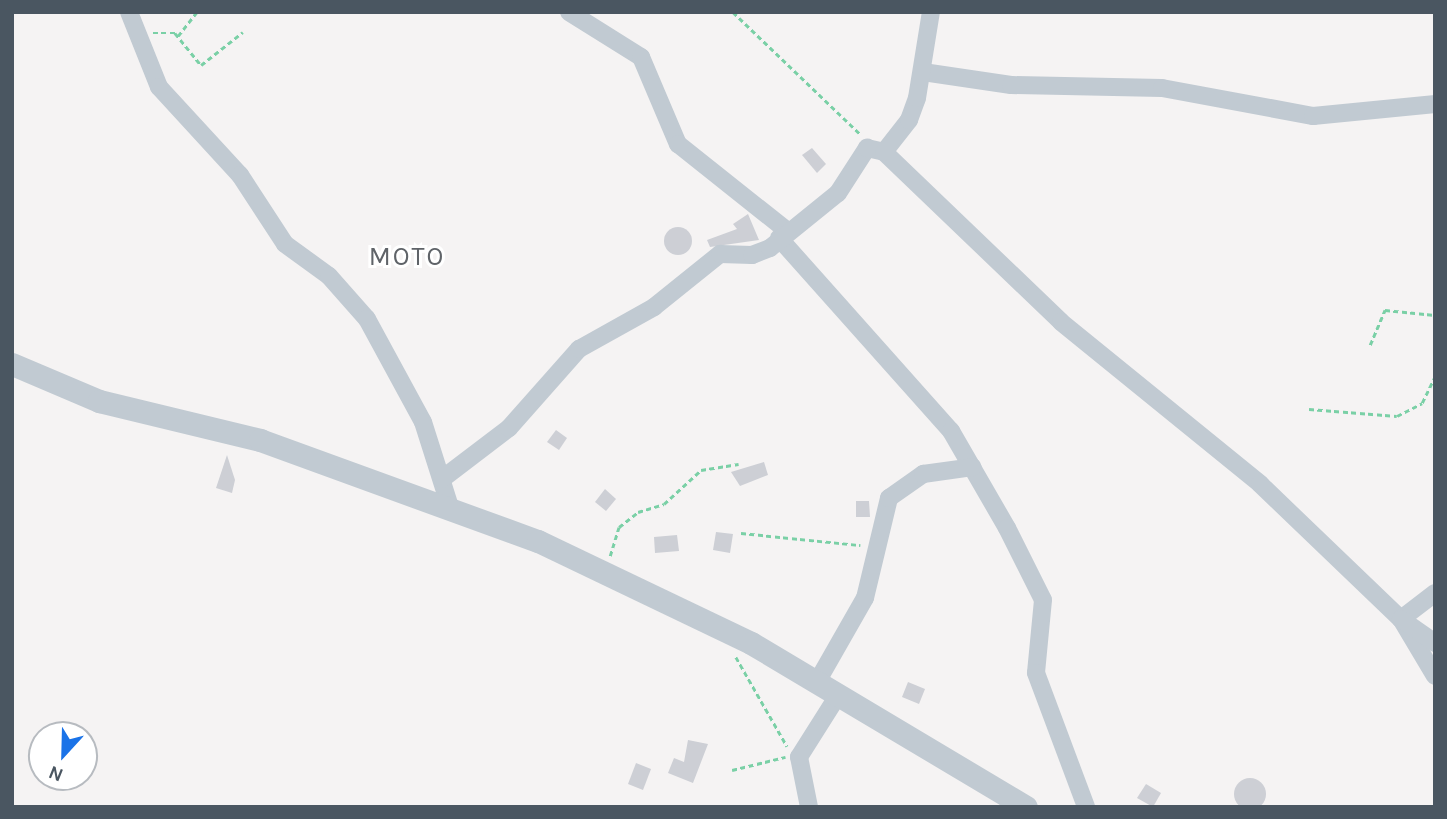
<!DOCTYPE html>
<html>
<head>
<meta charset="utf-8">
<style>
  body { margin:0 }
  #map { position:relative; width:1447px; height:819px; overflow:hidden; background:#f5f3f3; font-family:Karla,sans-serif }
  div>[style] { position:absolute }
  .building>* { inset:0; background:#cdcfd5 }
  .round { border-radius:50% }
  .path>* { height:2.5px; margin-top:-1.25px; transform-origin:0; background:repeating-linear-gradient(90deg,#7ad0a6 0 5px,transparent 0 8.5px) }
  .minor>* { height:18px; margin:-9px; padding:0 9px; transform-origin:9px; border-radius:9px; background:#c1cad2 }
  .tertiary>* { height:23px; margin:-11.5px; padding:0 11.5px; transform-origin:11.5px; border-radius:11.5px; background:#c1cad2 }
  span { translate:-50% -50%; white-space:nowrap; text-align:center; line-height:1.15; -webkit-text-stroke:6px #fff; paint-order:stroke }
  .quarter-label { font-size:26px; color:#5f6368; letter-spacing:2px }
  .frame { position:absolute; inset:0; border:14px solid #4a5661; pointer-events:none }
  .north { position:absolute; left:28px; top:721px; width:70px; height:70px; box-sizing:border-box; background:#fff; border:2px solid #b7bbc0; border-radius:50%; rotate:202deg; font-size:19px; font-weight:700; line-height:28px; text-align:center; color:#4a5661 }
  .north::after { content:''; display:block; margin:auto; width:24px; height:32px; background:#1a73e8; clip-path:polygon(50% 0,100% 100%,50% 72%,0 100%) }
</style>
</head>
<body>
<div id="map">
  <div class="building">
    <div style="clip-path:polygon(812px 148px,826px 164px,817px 173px,802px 155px)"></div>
    <div style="clip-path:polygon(748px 214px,759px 240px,710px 247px,707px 240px,737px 229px,733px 224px)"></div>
    <div class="round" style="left:664px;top:227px;width:28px;height:28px"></div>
    <div style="clip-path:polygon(556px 430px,567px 438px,559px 450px,547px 442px)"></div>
    <div style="clip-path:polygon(227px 455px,235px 480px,232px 493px,216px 488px)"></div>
    <div style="clip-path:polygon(764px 462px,768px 475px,740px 486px,731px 472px)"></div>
    <div style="clip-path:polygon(605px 489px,616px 499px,606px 511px,595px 502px)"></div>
    <div style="clip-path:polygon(856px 501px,869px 501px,870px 517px,856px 517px)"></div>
    <div style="clip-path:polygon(716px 532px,733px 534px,730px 553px,713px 550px)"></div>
    <div style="clip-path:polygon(677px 535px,679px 551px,655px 553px,654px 537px)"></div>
    <div style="clip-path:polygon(908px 682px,925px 689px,919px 704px,902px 697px)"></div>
    <div style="clip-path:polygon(688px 740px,708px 744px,693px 783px,668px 773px,674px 758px,684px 762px)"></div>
    <div style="clip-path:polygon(636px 763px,651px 769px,643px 790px,628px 784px)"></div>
    <div class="round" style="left:1234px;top:778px;width:32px;height:32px"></div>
    <div style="clip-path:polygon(1146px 784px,1161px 793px,1153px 807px,1137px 798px)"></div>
  </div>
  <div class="path">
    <div style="left:733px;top:12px;width:176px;rotate:43.8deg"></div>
    <div style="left:153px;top:33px;width:22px"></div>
    <div style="left:175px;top:33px;width:41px;rotate:50.9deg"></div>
    <div style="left:201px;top:65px;width:53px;rotate:-38.2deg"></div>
    <div style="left:178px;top:36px;width:31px;rotate:-52deg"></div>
    <div style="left:1370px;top:345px;width:38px;rotate:-67deg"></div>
    <div style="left:1385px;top:310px;width:50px;rotate:5.7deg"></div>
    <div style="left:1309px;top:409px;width:88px;rotate:4.5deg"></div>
    <div style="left:1397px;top:416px;width:28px;rotate:-27deg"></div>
    <div style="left:1422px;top:403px;width:30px;rotate:-64deg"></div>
    <div style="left:741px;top:533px;width:120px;rotate:5.8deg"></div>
    <div style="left:610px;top:556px;width:30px;rotate:-73deg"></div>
    <div style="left:619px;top:527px;width:24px;rotate:-38deg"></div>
    <div style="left:638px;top:512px;width:27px;rotate:-17deg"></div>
    <div style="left:664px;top:504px;width:50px;rotate:-42.6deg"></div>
    <div style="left:701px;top:470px;width:38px;rotate:-9deg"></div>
    <div style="left:736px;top:657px;width:103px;rotate:60.2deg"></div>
    <div style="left:732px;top:770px;width:55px;rotate:-13.8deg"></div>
  </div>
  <div class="minor">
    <div style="left:129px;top:12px;width:81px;rotate:68.2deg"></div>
    <div style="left:159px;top:87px;width:120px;rotate:47.4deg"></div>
    <div style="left:240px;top:175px;width:82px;rotate:56.9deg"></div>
    <div style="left:285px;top:244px;width:54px;rotate:36deg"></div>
    <div style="left:329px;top:276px;width:57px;rotate:48.5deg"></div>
    <div style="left:367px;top:319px;width:117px;rotate:61.5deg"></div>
    <div style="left:423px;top:422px;width:89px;rotate:72.4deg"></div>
    <div style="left:569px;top:12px;width:85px;rotate:32deg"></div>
    <div style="left:641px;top:57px;width:95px;rotate:67deg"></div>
    <div style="left:678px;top:144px;width:138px;rotate:38.5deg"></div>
    <div style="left:923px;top:72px;width:89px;rotate:8.4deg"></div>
    <div style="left:1011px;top:85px;width:151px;rotate:1.1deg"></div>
    <div style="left:1162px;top:88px;width:154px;rotate:10.5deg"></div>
    <div style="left:1313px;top:116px;width:123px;rotate:-5.6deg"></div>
    <div style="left:884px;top:152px;width:245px;rotate:43.8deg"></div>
    <div style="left:1061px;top:322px;width:257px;rotate:39.1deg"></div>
    <div style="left:1260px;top:484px;width:195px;rotate:43.8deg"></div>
    <div style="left:1401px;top:619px;width:66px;rotate:59.2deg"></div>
    <div style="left:779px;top:238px;width:259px;rotate:48.3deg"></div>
    <div style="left:951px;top:431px;width:112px;rotate:60deg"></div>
    <div style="left:1007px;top:528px;width:80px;rotate:63.4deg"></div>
    <div style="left:1043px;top:600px;width:73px;rotate:95.5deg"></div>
    <div style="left:1036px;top:673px;width:143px;rotate:69.5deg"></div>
    <div style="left:442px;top:479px;width:84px;rotate:-37.3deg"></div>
    <div style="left:509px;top:428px;width:106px;rotate:-48.5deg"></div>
    <div style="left:579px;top:349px;width:86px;rotate:-29.2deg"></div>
    <div style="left:654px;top:307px;width:85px;rotate:-38.8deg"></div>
    <div style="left:720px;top:254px;width:32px;rotate:2deg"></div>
    <div style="left:752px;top:255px;width:19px;rotate:-21deg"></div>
    <div style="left:770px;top:248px;width:87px;rotate:-39deg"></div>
    <div style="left:838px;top:193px;width:54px;rotate:-57.2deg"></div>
    <div style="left:867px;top:148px;width:17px;rotate:13deg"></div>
    <div style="left:884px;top:152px;width:41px;rotate:-52deg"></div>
    <div style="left:909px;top:120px;width:23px;rotate:-70deg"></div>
    <div style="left:917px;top:98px;width:87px;rotate:-80.8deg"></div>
    <div style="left:1435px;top:593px;width:43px;rotate:142.6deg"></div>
    <div style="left:1401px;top:619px;width:42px;rotate:35.2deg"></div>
    <div style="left:817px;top:682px;width:97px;rotate:-60.3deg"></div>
    <div style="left:865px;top:598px;width:103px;rotate:-76.5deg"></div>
    <div style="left:889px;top:498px;width:42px;rotate:-35.2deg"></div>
    <div style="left:923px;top:474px;width:50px;rotate:-8deg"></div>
    <div style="left:809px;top:807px;width:51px;rotate:-101.3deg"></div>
    <div style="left:799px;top:757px;width:71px;rotate:-57.7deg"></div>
  </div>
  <div class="tertiary">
    <div style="left:12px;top:364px;width:95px;rotate:23deg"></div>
    <div style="left:99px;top:401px;width:166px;rotate:13.6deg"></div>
    <div style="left:260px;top:440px;width:296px;rotate:20deg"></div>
    <div style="left:538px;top:541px;width:236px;rotate:25.6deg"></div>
    <div style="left:751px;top:643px;width:320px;rotate:30.8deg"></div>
  </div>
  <div class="quarter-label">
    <span style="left:407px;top:257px">MOTO</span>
  </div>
  <div class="frame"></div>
  <div class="north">N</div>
</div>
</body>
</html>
